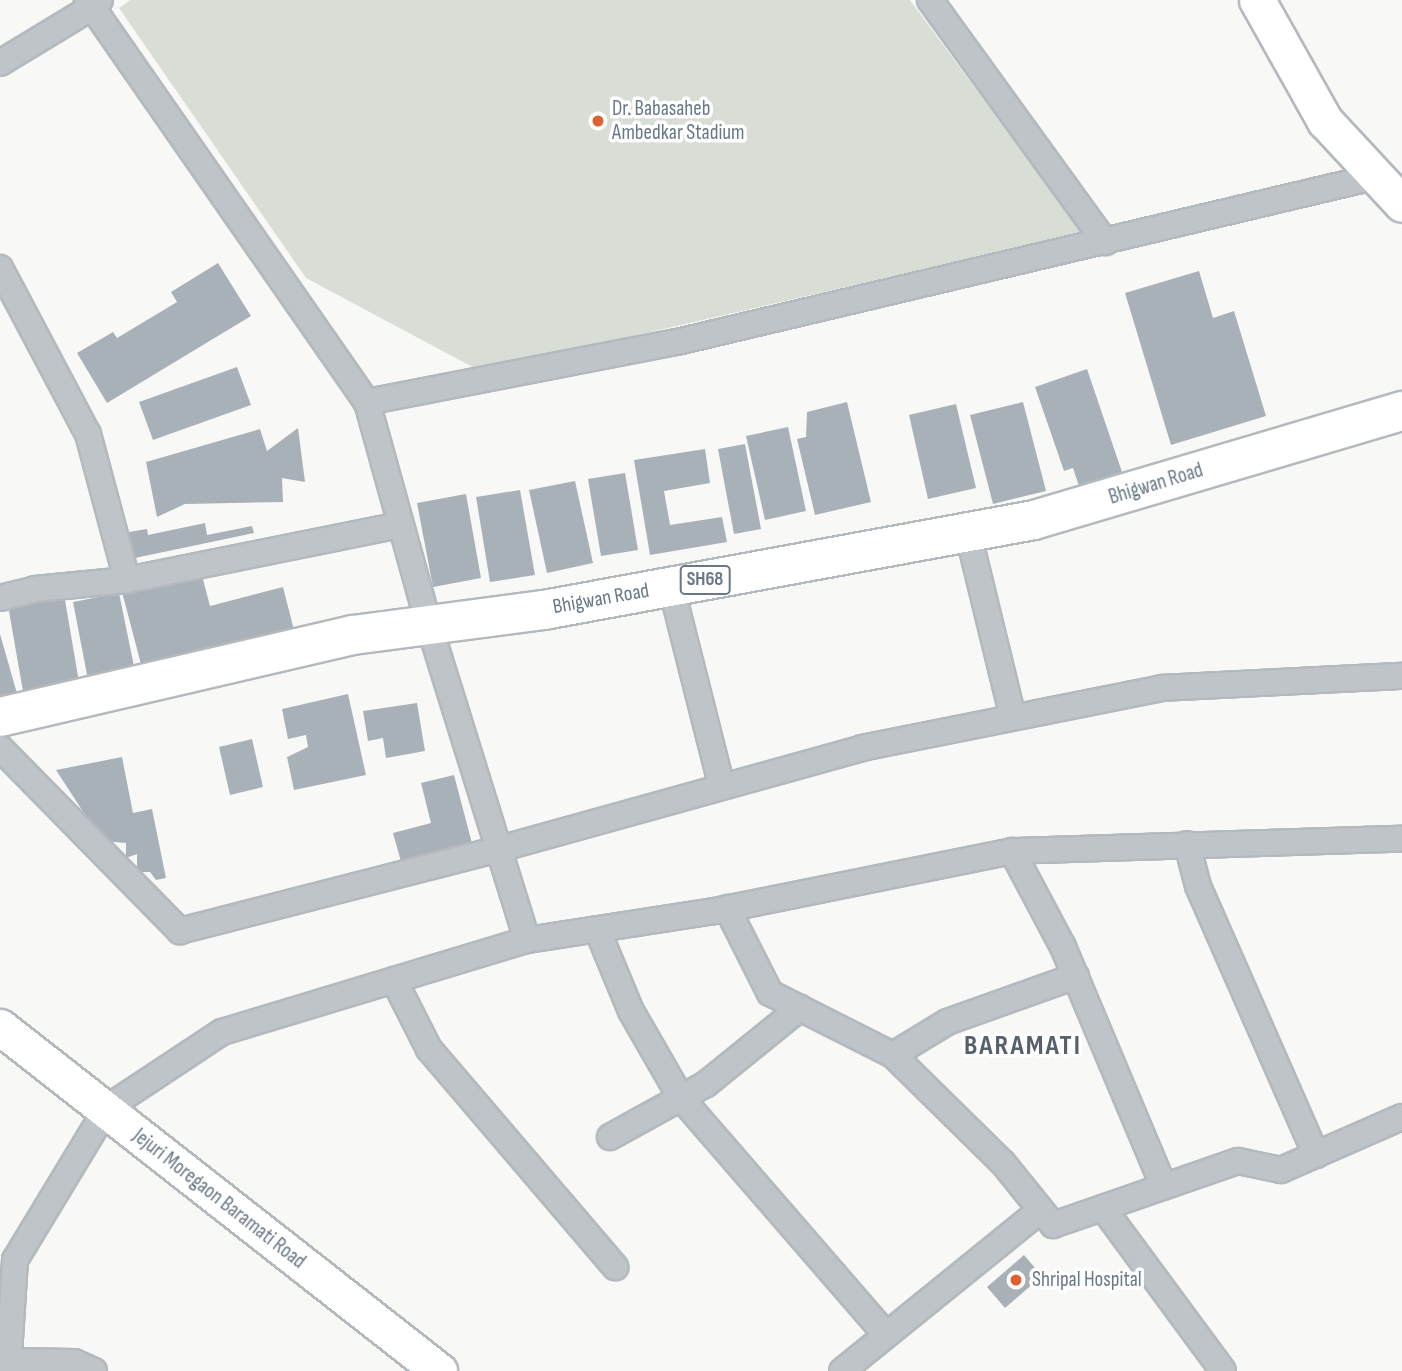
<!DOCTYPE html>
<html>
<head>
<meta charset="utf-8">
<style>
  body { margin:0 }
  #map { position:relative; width:1402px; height:1371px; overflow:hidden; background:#f8f9f6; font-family:"Sofia Sans Condensed",sans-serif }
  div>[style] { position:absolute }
  .green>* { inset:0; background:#d8ddd5 }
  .building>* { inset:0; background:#a8b1b7 }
  .roads { filter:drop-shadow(2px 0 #b4b9be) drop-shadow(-2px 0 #b4b9be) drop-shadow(0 2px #b4b9be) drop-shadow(0 -2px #b4b9be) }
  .street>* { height:24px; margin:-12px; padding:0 12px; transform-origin:12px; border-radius:12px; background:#bfc4c8 }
  .secondary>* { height:35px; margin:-17.5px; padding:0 17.5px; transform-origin:17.5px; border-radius:17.5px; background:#fff }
  .primary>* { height:38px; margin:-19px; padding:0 19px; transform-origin:19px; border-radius:19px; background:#fff }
  .dots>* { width:19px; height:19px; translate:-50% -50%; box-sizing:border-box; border:4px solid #fff; border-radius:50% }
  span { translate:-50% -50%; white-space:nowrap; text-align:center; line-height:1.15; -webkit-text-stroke:7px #fff; paint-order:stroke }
  .shield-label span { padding:2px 5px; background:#fff; border:2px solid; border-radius:5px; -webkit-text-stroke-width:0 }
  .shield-label { font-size:19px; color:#687886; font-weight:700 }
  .poi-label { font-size:21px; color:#687886 }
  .left { translate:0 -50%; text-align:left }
  .street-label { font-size:21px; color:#687886 }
  .district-label { font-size:28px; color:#56616c; font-weight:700; letter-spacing:2px }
</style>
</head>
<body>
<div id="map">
  <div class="green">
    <div style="clip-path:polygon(130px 0,910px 0,1082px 233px,480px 371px,306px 278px,119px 8px)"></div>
  </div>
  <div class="building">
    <div style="clip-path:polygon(218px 263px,251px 316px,107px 403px,77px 353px,113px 332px,117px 338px,177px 302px,171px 292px)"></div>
    <div style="clip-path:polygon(1199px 271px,1213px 318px,1234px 311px,1266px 416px,1171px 445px,1125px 293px)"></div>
    <div style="clip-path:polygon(237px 367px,251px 405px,153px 440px,139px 402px)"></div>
    <div style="clip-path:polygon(1087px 369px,1122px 472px,1079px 486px,1073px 468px,1064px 471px,1035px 387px)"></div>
    <div style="clip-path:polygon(847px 402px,871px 502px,815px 515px,797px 439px,806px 437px,807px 412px)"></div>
    <div style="clip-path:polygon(1023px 402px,1046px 491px,993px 504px,970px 415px)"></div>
    <div style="clip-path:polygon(956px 404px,976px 488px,928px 499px,909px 415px)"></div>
    <div style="clip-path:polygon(788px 427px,806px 511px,765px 520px,746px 436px)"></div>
    <div style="clip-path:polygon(298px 428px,305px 482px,282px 478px,283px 502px,185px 504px,157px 517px,146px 462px,260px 429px,267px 451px)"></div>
    <div style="clip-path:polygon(745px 444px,761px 529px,734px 534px,718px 449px)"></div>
    <div style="clip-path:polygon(705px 449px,710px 483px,664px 491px,670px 525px,722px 517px,727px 542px,650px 555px,634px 460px)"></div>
    <div style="clip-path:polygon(625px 473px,638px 550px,601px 556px,588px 479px)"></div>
    <div style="clip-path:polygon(575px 481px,593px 563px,547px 573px,529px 490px)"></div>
    <div style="clip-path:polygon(520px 490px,535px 575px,490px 582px,476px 497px)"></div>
    <div style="clip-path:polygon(466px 494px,481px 578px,433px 587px,417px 503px)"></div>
    <div style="clip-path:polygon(205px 523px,207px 535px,252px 526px,254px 533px,135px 558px,129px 532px,147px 529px,148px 535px)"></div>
    <div style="clip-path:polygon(200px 568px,210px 606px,283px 587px,296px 638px,144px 676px,121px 588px)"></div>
    <div style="clip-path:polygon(38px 593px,65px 600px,81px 694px,25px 703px,9px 611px)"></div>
    <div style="clip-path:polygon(119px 593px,136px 676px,89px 685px,73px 602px)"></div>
    <div style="clip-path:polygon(0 634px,18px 697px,0 701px)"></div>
    <div style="clip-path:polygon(348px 694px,366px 775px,294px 790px,287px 757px,308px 747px,306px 735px,288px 739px,282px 709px)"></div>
    <div style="clip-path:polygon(417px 703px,425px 751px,386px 758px,383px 738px,368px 741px,363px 711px)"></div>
    <div style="clip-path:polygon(252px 739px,263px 787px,230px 795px,219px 747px)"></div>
    <div style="clip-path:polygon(122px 757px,133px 813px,152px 809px,166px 878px,156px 880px,150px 872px,137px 872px,137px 854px,126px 858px,126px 843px,102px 841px,56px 770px)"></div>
    <div style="clip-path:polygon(454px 775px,473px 847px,402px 865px,393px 833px,431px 823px,421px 783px)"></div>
    <div style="clip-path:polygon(1024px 1255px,1042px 1276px,1005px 1308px,987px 1287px)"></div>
  </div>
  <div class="roads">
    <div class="street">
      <div style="left:100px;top:0;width:11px;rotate:139deg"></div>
      <div style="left:92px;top:7px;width:481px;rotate:55.2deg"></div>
      <div style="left:367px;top:402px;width:231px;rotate:74.5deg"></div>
      <div style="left:429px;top:625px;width:330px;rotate:72.7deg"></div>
      <div style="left:930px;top:0;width:299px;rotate:54.1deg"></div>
      <div style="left:0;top:63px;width:108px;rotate:-31.3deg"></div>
      <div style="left:92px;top:7px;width:9px;rotate:-126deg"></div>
      <div style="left:0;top:268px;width:188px;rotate:62.1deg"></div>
      <div style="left:88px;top:434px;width:151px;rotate:75deg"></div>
      <div style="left:367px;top:402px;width:316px;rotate:-11deg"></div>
      <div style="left:677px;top:342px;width:720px;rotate:-13.32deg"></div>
      <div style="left:968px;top:533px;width:189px;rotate:76.3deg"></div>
      <div style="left:671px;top:586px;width:207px;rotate:75.8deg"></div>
      <div style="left:0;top:598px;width:36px;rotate:-14deg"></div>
      <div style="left:35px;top:589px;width:92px;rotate:-5.6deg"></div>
      <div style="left:127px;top:580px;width:279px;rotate:-11.4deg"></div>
      <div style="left:0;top:748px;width:257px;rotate:45.5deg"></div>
      <div style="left:180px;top:931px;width:329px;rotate:-14.4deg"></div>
      <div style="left:499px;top:849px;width:377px;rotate:-15.5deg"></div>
      <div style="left:862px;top:748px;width:306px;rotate:-11.3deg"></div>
      <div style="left:1162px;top:688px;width:240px;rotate:-2.9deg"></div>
      <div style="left:1187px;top:844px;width:43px;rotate:75.3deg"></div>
      <div style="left:1198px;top:886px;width:294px;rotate:66.3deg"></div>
      <div style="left:1012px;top:851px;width:109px;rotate:62deg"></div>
      <div style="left:1063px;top:947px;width:260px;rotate:67.2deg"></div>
      <div style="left:727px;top:908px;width:95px;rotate:63.2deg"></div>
      <div style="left:770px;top:993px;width:138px;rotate:26.8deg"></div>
      <div style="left:893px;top:1055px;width:154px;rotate:44.5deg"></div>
      <div style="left:1003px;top:1163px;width:80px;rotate:51.1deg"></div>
      <div style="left:1053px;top:1225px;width:196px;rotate:-19.1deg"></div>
      <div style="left:1238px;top:1161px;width:44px;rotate:11.8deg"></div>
      <div style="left:1281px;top:1170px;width:132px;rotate:-23.7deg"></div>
      <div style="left:597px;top:929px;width:89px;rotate:67.5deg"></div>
      <div style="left:631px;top:1011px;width:100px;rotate:60.1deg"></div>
      <div style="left:681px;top:1098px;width:313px;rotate:49.1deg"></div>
      <div style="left:394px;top:980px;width:77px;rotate:63.1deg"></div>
      <div style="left:429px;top:1049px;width:287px;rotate:49.5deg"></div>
      <div style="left:893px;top:1055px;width:63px;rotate:-31.4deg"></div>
      <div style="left:947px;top:1022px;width:137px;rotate:-19.6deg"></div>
      <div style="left:610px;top:1137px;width:110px;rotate:-28.9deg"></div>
      <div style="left:706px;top:1084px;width:121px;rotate:-39deg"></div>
      <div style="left:1103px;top:1208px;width:202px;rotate:53.6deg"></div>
      <div style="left:8px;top:1361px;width:66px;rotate:0.9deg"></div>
      <div style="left:74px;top:1362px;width:22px;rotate:24deg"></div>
      <div style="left:8px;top:1371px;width:111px;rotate:-86.4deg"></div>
      <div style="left:15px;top:1260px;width:178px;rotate:-58.8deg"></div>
      <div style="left:107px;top:1108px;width:138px;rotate:-33.5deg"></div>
      <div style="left:222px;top:1032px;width:319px;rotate:-16.8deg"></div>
      <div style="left:527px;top:940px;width:190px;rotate:-8.8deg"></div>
      <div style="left:715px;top:911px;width:303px;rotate:-11.4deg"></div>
      <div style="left:1012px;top:851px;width:390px;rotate:-1.8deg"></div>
      <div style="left:842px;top:1371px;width:252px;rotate:-39deg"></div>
    </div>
    <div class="secondary">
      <div style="left:1257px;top:0;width:139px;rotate:60.7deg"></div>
      <div style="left:1325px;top:121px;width:113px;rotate:47.1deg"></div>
      <div style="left:0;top:1027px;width:558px;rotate:38.08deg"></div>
    </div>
    <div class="primary">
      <div style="left:0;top:717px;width:362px;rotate:-13.1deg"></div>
      <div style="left:353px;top:635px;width:193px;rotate:-7.5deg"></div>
      <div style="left:544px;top:610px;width:498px;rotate:-10.4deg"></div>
      <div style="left:1034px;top:520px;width:384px;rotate:-16.5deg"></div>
    </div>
  </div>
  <div class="dots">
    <div style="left:598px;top:121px;background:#df6030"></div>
    <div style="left:1016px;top:1280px;background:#df6030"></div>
  </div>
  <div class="shield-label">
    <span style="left:705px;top:580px">SH68</span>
  </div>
  <div class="poi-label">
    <span class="left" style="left:612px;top:121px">Dr. Babasaheb<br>Ambedkar Stadium</span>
    <span class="left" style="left:1032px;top:1280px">Shripal Hospital</span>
  </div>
  <div class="street-label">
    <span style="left:1156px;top:484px;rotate:-17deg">Bhigwan Road</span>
    <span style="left:601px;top:599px;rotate:-10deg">Bhigwan Road</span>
    <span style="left:219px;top:1199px;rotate:38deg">Jejuri Moregaon Baramati Road</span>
  </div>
  <div class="district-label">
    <span style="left:1023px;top:1046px">BARAMATI</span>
  </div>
</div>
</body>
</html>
